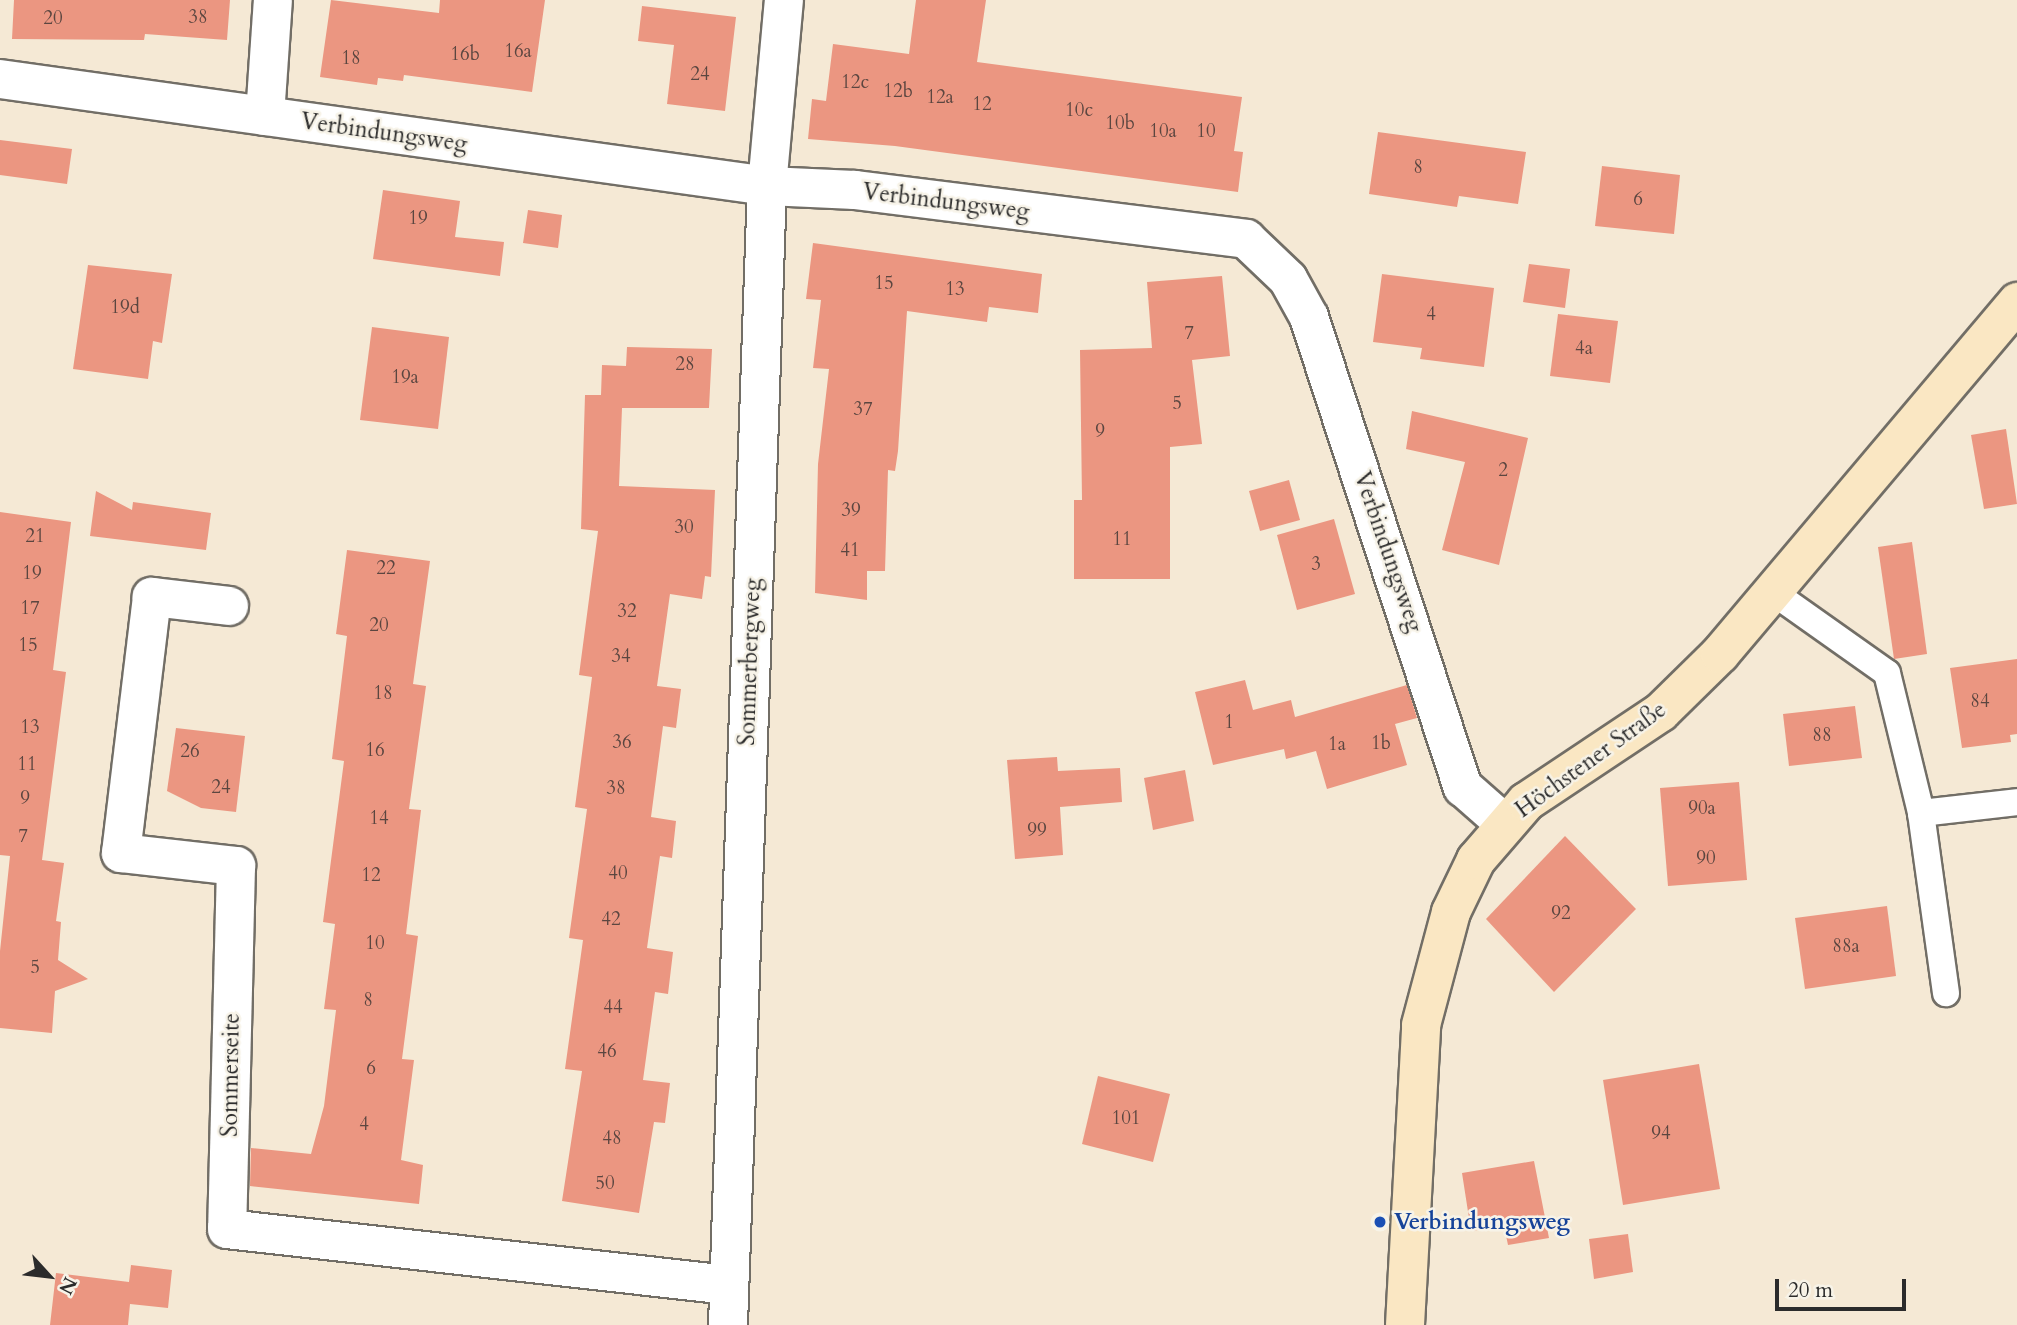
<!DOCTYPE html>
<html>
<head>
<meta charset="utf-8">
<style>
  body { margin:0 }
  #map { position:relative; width:2017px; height:1325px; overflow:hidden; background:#f5e9d5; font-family:Cardo,serif }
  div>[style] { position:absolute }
  .building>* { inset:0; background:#eb9681 }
  .roads { filter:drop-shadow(2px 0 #726e66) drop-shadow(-2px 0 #726e66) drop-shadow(0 2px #726e66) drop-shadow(0 -2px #726e66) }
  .lane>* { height:26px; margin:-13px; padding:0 13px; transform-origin:13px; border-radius:13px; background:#fff }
  .street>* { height:38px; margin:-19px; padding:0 19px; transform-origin:19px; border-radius:19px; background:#fff }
  .secondary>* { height:38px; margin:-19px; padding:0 19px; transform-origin:19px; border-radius:19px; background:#fae7c3 }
  .dots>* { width:19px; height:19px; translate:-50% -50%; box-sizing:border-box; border:4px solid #f7f3e8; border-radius:50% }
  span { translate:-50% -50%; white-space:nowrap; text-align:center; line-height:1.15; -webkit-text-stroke:5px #f7f3e8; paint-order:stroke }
  .number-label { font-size:19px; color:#5b4640 }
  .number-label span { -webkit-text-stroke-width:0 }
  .street-label { font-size:23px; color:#2b2b2b }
  .transit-label { font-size:23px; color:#164399; font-weight:700 }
  .left { translate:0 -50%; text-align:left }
  .north { position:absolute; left:14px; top:1241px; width:70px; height:70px; -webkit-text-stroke:5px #f7f3e8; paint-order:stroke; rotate:117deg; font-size:19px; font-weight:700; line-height:28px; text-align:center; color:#2b2b2b }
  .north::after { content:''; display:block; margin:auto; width:24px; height:32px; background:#2b2b2b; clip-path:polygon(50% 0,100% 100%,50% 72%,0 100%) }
  .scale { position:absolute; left:1775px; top:1279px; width:131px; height:32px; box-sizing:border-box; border:4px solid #2b2b2b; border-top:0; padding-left:9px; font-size:21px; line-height:24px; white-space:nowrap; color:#2b2b2b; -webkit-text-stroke:5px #f7f3e8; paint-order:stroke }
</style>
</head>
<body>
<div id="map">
  <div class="building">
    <div style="clip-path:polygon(14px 0,230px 0,227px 40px,145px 34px,144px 40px,12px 39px)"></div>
    <div style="clip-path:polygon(331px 0,439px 13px,440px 0,545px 0,532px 92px,404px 75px,403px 81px,378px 78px,377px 85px,320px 77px)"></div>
    <div style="clip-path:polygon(916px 0,986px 0,977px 62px,1242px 97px,1234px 151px,1243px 152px,1238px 192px,895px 146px,808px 139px,812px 99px,826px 101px,833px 44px,909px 54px)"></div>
    <div style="clip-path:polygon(642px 6px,736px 17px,725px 111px,667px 104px,674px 45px,638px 41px)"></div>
    <div style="clip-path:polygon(1378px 132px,1526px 152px,1518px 204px,1459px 196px,1457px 207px,1369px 194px)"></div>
    <div style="clip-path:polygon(0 140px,72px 149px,67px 184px,0 175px)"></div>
    <div style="clip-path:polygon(1602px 166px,1680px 175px,1674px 234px,1595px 226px)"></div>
    <div style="clip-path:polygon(383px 190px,460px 201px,455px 237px,504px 242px,500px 276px,373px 259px)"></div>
    <div style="clip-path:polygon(528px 210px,562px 215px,558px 248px,523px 243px)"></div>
    <div style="clip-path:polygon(813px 243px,1042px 274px,1038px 313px,989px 307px,987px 322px,907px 311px,898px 451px,895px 471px,888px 470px,885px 571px,867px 571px,867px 600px,815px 593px,818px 464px,829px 369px,813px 368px,821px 300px,806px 299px)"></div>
    <div style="clip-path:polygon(1529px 264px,1570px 269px,1565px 308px,1523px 302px)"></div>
    <div style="clip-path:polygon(88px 265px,172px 274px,162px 343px,153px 341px,148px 379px,73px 369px)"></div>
    <div style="clip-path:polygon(1382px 274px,1494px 288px,1484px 367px,1420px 359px,1422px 348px,1373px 342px)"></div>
    <div style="clip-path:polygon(1222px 276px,1230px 356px,1192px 360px,1202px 444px,1170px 447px,1170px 579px,1074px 579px,1074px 500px,1082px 500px,1080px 350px,1152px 348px,1147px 282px)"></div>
    <div style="clip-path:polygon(1558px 314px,1618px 321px,1610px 383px,1550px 376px)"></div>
    <div style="clip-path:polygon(372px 327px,449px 337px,438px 429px,360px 420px)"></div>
    <div style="clip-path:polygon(627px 347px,712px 349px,709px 408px,622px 408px,619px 486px,715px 490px,711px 577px,705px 576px,702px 599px,670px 594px,657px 686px,681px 689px,676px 728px,663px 726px,651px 817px,676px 821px,672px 858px,660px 856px,647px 948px,673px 952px,668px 994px,655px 992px,643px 1080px,670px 1083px,665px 1123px,654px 1122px,639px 1213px,562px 1201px,582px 1071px,565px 1069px,583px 940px,569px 938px,587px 809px,575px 807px,592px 677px,579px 675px,598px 531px,581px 529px,585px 395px,601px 395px,602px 365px,626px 366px)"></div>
    <div style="clip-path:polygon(1412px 411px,1528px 438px,1499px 565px,1442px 550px,1465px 462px,1406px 449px)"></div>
    <div style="clip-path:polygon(2006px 429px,2017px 504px,1984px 509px,1971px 435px)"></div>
    <div style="clip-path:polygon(1289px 480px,1300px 520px,1260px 531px,1249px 491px)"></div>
    <div style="clip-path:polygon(96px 491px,132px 510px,133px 502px,211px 513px,206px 550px,90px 536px)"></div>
    <div style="clip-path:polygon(0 512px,71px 522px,53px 670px,66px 672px,42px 860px,64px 863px,56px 921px,61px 922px,58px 960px,88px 979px,55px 991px,52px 1033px,0 1028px,0 951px,10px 856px,0 855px)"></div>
    <div style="clip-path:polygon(1334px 519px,1355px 594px,1297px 610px,1277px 535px)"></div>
    <div style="clip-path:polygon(1912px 542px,1927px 654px,1894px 659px,1878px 547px)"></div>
    <div style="clip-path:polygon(347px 550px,430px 561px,413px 684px,426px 686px,409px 809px,421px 810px,406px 934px,418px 936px,402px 1059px,414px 1060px,401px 1160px,423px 1165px,419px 1204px,250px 1186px,251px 1148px,311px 1154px,324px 1106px,336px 1010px,324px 1009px,335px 924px,323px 922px,344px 761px,332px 759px,347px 636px,336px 634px)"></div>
    <div style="clip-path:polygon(2017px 659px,2017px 734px,2010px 735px,2011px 742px,1962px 748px,1950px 668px)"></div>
    <div style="clip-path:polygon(1245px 680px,1253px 710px,1291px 700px,1295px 717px,1407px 685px,1417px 718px,1395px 724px,1407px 765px,1327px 789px,1316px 751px,1286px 759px,1284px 749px,1213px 765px,1195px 692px)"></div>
    <div style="clip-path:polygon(1855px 706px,1862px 758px,1789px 766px,1783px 714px)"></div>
    <div style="clip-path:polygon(176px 728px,245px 736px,236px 812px,201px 808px,167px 791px)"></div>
    <div style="clip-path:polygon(1057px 757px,1058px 771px,1120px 768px,1122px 802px,1060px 807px,1063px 855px,1015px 859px,1007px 760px)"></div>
    <div style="clip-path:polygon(1185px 770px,1194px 821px,1153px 830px,1144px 778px)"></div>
    <div style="clip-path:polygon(1739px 782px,1747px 880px,1668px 886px,1660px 788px)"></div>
    <div style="clip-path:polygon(1565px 836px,1636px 909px,1554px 992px,1486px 919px)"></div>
    <div style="clip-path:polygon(1887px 906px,1896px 976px,1805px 989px,1795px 918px)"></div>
    <div style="clip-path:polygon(1699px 1064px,1720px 1189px,1623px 1205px,1603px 1080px)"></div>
    <div style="clip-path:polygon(1098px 1076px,1170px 1094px,1153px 1162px,1082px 1144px)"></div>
    <div style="clip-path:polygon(1534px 1161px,1549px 1238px,1508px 1245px,1504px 1226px,1471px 1231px,1462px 1173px)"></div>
    <div style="clip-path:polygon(1628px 1234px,1633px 1272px,1594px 1279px,1589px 1239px)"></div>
    <div style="clip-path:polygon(131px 1265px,172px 1270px,168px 1308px,130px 1304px,128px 1325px,50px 1325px,56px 1273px,129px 1282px)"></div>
  </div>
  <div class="roads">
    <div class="lane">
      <div style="left:1774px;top:593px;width:138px;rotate:35.3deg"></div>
      <div style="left:1887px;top:673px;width:144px;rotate:76.3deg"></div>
      <div style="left:1921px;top:813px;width:182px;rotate:82.1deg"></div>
      <div style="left:1921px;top:813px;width:97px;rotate:-6.5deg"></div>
    </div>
    <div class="street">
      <div style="left:0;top:79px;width:774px;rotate:7.94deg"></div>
      <div style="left:767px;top:186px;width:88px;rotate:2.6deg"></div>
      <div style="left:855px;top:190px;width:394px;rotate:7.1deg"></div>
      <div style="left:1246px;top:239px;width:58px;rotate:43.6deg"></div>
      <div style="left:1288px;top:279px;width:43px;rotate:61.1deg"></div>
      <div style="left:1309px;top:317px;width:495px;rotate:71.9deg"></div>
      <div style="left:1463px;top:787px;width:56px;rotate:41.4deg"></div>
      <div style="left:265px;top:116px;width:116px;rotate:-86.1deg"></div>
      <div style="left:229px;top:606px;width:78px;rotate:-173.3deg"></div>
      <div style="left:152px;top:597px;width:258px;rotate:96.9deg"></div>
      <div style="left:121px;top:853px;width:116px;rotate:6.4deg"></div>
      <div style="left:236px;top:866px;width:363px;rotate:91.4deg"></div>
      <div style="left:227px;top:1229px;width:505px;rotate:6.37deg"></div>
      <div style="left:728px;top:1325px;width:1140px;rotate:-88.04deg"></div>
      <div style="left:767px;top:186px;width:187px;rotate:-84.8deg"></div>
    </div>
    <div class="secondary">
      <div style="left:1405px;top:1325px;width:300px;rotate:-86.9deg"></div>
      <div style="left:1421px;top:1025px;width:117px;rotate:-75.1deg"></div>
      <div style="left:1451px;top:912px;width:58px;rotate:-64.3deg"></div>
      <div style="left:1476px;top:860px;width:77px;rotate:-49.2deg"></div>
      <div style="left:1526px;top:802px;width:162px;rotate:-33.7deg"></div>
      <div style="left:1661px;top:712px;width:83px;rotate:-44.5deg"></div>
      <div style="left:1720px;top:654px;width:461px;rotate:-49.8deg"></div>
    </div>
  </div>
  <div class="dots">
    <div style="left:1380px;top:1222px;background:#1a4fb4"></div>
  </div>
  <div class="number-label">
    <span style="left:198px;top:18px">38</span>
    <span style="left:53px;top:19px">20</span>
    <span style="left:518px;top:52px">16a</span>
    <span style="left:465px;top:55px">16b</span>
    <span style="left:351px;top:59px">18</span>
    <span style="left:700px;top:75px">24</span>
    <span style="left:855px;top:83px">12c</span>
    <span style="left:898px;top:92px">12b</span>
    <span style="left:940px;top:98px">12a</span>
    <span style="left:982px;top:105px">12</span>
    <span style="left:1079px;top:111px">10c</span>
    <span style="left:1120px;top:124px">10b</span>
    <span style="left:1163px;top:132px">10a</span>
    <span style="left:1206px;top:132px">10</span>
    <span style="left:1418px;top:168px">8</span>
    <span style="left:1638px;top:200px">6</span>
    <span style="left:418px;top:219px">19</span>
    <span style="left:884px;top:284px">15</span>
    <span style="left:955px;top:290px">13</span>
    <span style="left:125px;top:308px">19d</span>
    <span style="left:1431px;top:315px">4</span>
    <span style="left:1189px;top:334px">7</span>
    <span style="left:1584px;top:349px">4a</span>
    <span style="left:685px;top:365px">28</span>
    <span style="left:405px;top:378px">19a</span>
    <span style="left:1177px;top:404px">5</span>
    <span style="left:863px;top:410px">37</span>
    <span style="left:1100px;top:432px">9</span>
    <span style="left:1503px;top:471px">2</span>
    <span style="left:851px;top:511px">39</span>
    <span style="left:684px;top:528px">30</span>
    <span style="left:35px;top:537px">21</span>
    <span style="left:1122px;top:540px">11</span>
    <span style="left:850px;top:551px">41</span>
    <span style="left:1316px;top:565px">3</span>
    <span style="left:386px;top:569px">22</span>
    <span style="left:32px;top:574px">19</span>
    <span style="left:30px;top:609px">17</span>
    <span style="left:627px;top:612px">32</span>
    <span style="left:379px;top:626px">20</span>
    <span style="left:28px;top:646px">15</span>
    <span style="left:621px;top:657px">34</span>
    <span style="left:383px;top:694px">18</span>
    <span style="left:1980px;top:702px">84</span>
    <span style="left:1229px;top:723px">1</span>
    <span style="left:30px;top:728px">13</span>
    <span style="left:1822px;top:736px">88</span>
    <span style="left:622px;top:743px">36</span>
    <span style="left:1381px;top:744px">1b</span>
    <span style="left:1337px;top:745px">1a</span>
    <span style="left:375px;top:751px">16</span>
    <span style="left:190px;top:752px">26</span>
    <span style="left:27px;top:765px">11</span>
    <span style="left:221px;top:788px">24</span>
    <span style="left:616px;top:789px">38</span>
    <span style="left:25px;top:799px">9</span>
    <span style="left:1702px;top:809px">90a</span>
    <span style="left:379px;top:819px">14</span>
    <span style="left:1037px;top:831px">99</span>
    <span style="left:23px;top:837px">7</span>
    <span style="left:1706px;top:859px">90</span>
    <span style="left:618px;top:874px">40</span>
    <span style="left:371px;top:876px">12</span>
    <span style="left:1561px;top:914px">92</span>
    <span style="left:611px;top:920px">42</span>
    <span style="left:375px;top:944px">10</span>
    <span style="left:1846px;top:947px">88a</span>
    <span style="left:35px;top:968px">5</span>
    <span style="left:368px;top:1001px">8</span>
    <span style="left:613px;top:1008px">44</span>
    <span style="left:607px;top:1052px">46</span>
    <span style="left:371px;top:1069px">6</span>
    <span style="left:1126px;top:1119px">101</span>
    <span style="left:364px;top:1125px">4</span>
    <span style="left:1661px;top:1134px">94</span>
    <span style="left:612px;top:1139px">48</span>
    <span style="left:605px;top:1184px">50</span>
  </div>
  <div class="street-label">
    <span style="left:384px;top:133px;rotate:8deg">Verbindungsweg</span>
    <span style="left:946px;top:202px;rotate:7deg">Verbindungsweg</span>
    <span style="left:1388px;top:552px;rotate:71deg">Verbindungsweg</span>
    <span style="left:750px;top:662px;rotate:-88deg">Sommerbergweg</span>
    <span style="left:1591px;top:760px;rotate:-36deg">Höchstener Straße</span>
    <span style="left:231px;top:1075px;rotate:-89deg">Sommerseite</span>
  </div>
  <div class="transit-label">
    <span class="left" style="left:1394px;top:1222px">Verbindungsweg</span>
  </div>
  <div class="north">N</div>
  <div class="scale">20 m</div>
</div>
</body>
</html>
